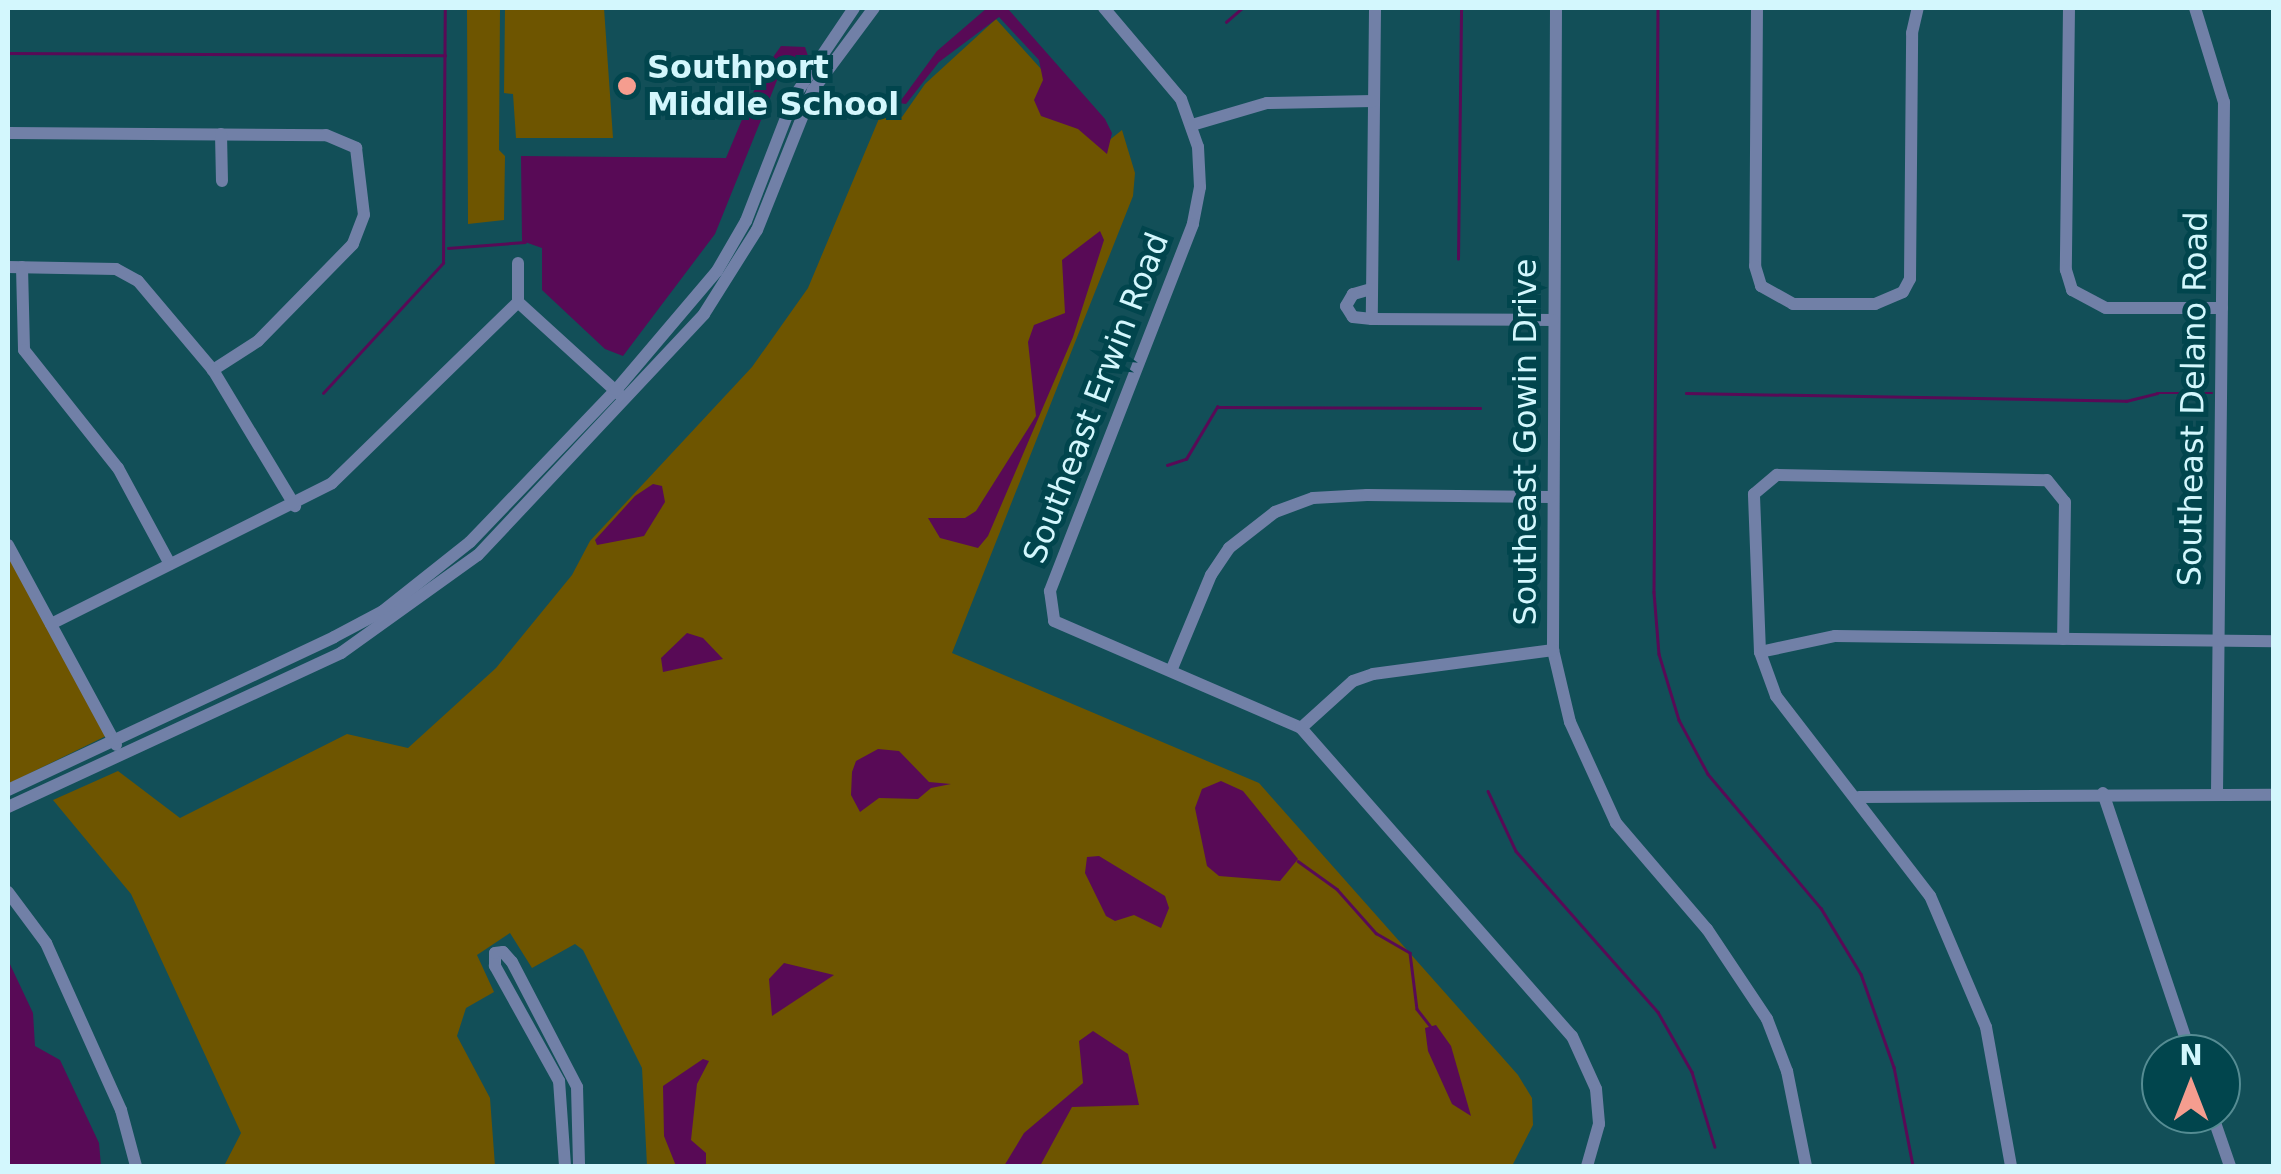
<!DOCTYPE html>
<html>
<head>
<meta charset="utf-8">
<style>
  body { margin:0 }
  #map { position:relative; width:2281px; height:1174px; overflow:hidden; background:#124f58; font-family:"DejaVu Sans",sans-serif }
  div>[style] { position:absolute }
  .green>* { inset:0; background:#6e5500 }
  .water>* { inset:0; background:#580a56 }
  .stream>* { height:2.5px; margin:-1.25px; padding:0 1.25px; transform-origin:1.25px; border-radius:1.25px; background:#580a56 }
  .minor>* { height:12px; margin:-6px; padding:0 6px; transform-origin:6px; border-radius:6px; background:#7180a7 }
  .dots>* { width:28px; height:28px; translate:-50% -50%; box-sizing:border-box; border:5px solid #01454d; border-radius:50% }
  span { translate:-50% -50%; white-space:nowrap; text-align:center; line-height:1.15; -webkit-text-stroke:10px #01454d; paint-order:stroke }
  .poi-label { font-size:32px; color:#d3f7fd; font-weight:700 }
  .left { translate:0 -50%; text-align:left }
  .street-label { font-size:32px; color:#d3f7fd }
  .frame { position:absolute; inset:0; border:10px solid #d3f7fd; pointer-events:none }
  .north { position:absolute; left:2141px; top:1034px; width:100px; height:100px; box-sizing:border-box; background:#01454d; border:2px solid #558c93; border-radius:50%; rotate:0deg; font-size:28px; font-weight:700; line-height:40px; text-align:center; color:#d3f7fd }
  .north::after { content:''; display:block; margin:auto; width:35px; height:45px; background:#f59d8f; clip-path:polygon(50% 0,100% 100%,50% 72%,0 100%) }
</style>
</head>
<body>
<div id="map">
  <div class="green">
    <div style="clip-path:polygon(467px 8px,500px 8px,499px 150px,505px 156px,504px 220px,468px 224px)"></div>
    <div style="clip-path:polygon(505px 8px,604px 8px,613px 138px,516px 138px,513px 94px,504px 93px)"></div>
    <div style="clip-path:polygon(996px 19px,1107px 142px,1122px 130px,1135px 173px,1133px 196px,952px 653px,1259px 783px,1518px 1075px,1532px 1098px,1533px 1125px,1512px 1166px,647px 1166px,642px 1068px,583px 950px,575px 944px,532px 968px,510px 933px,477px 955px,494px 992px,466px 1008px,457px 1036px,490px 1098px,495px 1166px,224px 1166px,241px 1133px,131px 894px,53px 800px,118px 771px,180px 818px,347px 734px,408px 748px,496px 668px,572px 575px,590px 541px,752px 367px,808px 288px,883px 109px,902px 117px,925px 84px)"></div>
    <div style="clip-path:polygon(8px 555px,106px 736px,8px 784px)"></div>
  </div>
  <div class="water">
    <div style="clip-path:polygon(987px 8px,1009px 10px,1105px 119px,1112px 133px,1107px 154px,1078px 129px,1041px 116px,1034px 100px,1043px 80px,1039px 60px,999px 17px,939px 62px,906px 104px,899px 103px,937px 51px)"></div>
    <div style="clip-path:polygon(781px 46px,805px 47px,808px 56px,784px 63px,715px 234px,623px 356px,605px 349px,542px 290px,542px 248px,522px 241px,521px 156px,726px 158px,761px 74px)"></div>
    <div style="clip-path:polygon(1100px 231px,1104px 240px,1073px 337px,988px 536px,978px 548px,940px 538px,928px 518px,965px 518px,976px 511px,1036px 416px,1028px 342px,1034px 325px,1065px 313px,1062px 260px)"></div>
    <div style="clip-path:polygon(653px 484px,662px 486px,665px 502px,644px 536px,597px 545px,595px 540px,635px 496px)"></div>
    <div style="clip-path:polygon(687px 633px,703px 638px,723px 659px,663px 672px,661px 658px)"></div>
    <div style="clip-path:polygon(878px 749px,899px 751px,929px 782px,951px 784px,931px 788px,918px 799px,879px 798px,860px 812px,851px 795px,852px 772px,856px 761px)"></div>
    <div style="clip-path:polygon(1221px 781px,1243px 791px,1298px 859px,1280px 881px,1219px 876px,1207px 866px,1195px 808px,1202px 789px)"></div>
    <div style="clip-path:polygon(1099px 856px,1165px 896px,1169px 908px,1161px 928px,1134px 915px,1115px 921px,1106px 916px,1085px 873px,1087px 857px)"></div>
    <div style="clip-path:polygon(8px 960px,33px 1013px,35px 1046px,60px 1060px,99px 1143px,101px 1166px,8px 1166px)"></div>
    <div style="clip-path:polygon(784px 963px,834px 975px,772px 1016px,769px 979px)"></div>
    <div style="clip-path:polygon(1436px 1025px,1451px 1046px,1471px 1116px,1452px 1104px,1428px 1051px,1425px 1028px)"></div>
    <div style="clip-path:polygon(1093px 1031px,1128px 1054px,1139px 1105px,1072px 1107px,1040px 1166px,1004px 1166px,1024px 1133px,1083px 1083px,1079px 1041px)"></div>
    <div style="clip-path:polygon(703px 1059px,709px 1061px,697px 1084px,691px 1140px,706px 1153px,706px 1166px,676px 1166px,664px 1136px,663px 1086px)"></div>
  </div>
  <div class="stream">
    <div style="left:1658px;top:8px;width:584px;rotate:90.39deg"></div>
    <div style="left:1654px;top:592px;width:62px;rotate:85.4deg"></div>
    <div style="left:1659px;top:654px;width:69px;rotate:73.1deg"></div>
    <div style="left:1679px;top:720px;width:61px;rotate:61.8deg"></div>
    <div style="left:1708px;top:774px;width:175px;rotate:49.9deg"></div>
    <div style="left:1821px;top:908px;width:77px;rotate:58.8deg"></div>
    <div style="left:1861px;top:974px;width:99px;rotate:70.5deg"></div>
    <div style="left:1894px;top:1067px;width:101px;rotate:79.1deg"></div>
    <div style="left:1226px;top:22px;width:21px;rotate:-41deg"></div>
    <div style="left:8px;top:53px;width:437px;rotate:0.3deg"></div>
    <div style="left:448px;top:248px;width:77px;rotate:-4.5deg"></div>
    <div style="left:1458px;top:259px;width:251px;rotate:-89.3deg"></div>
    <div style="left:323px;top:393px;width:177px;rotate:-47.3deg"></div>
    <div style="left:443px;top:263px;width:255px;rotate:-89.6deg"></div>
    <div style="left:1686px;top:393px;width:440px;rotate:1deg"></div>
    <div style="left:2126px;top:401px;width:32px;rotate:-14deg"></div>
    <div style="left:2157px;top:393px;width:55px"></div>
    <div style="left:1167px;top:465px;width:20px;rotate:-18deg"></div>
    <div style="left:1186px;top:459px;width:61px;rotate:-59.2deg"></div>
    <div style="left:1217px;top:407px;width:263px;rotate:0.2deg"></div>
    <div style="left:1488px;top:791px;width:66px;rotate:65deg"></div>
    <div style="left:1516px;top:851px;width:215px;rotate:48.6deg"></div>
    <div style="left:1658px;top:1012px;width:69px;rotate:60.5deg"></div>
    <div style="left:1692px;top:1072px;width:78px;rotate:73deg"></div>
    <div style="left:1298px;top:861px;width:48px;rotate:35.7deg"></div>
    <div style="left:1337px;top:889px;width:59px;rotate:48.4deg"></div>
    <div style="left:1376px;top:933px;width:39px;rotate:30deg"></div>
    <div style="left:1410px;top:953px;width:56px;rotate:82.9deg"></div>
    <div style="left:1417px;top:1009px;width:23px;rotate:52deg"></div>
  </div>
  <div class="minor">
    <div style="left:1104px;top:8px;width:119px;rotate:49.8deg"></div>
    <div style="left:1181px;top:99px;width:51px;rotate:70.5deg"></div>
    <div style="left:1198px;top:147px;width:40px;rotate:87.1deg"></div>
    <div style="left:1200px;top:187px;width:38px;rotate:101deg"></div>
    <div style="left:1193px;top:224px;width:394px;rotate:111.3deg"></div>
    <div style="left:1050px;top:591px;width:30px;rotate:82deg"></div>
    <div style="left:1054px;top:621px;width:269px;rotate:23.4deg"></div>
    <div style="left:1301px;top:728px;width:410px;rotate:48.7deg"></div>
    <div style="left:1572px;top:1036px;width:58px;rotate:65.6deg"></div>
    <div style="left:1596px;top:1089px;width:35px;rotate:85deg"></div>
    <div style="left:1599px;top:1124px;width:44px;rotate:105.9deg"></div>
    <div style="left:1556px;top:8px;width:642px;rotate:90.27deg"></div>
    <div style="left:1553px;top:650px;width:74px;rotate:76.7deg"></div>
    <div style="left:1570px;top:722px;width:111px;rotate:65.5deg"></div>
    <div style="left:1616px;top:823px;width:140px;rotate:49.4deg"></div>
    <div style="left:1707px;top:929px;width:108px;rotate:56.3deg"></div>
    <div style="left:1767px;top:1019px;width:56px;rotate:69deg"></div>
    <div style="left:1787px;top:1071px;width:97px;rotate:78.7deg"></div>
    <div style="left:1757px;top:8px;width:258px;rotate:90.4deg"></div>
    <div style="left:1755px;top:266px;width:21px;rotate:73deg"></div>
    <div style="left:1761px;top:286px;width:37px;rotate:29deg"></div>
    <div style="left:1793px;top:304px;width:82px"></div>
    <div style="left:1875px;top:304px;width:30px;rotate:-23deg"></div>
    <div style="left:1903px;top:292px;width:15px;rotate:-62deg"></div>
    <div style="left:1910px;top:279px;width:246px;rotate:-89.5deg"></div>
    <div style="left:1912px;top:33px;width:26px;rotate:-77deg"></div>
    <div style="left:2069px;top:8px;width:262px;rotate:90.7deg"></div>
    <div style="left:2066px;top:270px;width:21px;rotate:73deg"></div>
    <div style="left:2072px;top:290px;width:38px;rotate:28deg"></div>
    <div style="left:2106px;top:308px;width:116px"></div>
    <div style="left:2195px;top:8px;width:98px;rotate:72.9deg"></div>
    <div style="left:2224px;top:102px;width:693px;rotate:90.58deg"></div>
    <div style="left:1375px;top:10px;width:309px;rotate:90.6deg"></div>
    <div style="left:1372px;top:319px;width:181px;rotate:0.3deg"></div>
    <div style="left:1192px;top:125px;width:78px;rotate:-16.3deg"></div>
    <div style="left:1267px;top:103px;width:106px;rotate:-1.1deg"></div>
    <div style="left:8px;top:133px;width:318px;rotate:0.4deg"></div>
    <div style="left:326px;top:135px;width:33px;rotate:23deg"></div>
    <div style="left:356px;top:148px;width:67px;rotate:83.2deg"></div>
    <div style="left:364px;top:215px;width:31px;rotate:111deg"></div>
    <div style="left:353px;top:244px;width:136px;rotate:134.4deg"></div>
    <div style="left:258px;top:341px;width:54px;rotate:147.2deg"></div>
    <div style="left:221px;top:134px;width:47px;rotate:88.8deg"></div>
    <div style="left:518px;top:263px;width:39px;rotate:90deg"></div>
    <div style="left:8px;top:267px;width:108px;rotate:1.1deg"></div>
    <div style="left:116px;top:269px;width:25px;rotate:29deg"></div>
    <div style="left:138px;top:281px;width:116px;rotate:49.9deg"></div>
    <div style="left:213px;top:370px;width:159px;rotate:58.9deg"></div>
    <div style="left:22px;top:267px;width:83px;rotate:88.6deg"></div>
    <div style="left:24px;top:350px;width:151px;rotate:51.5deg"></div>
    <div style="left:118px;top:468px;width:109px;rotate:61.6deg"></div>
    <div style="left:1371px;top:289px;width:19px;rotate:164deg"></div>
    <div style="left:1353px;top:294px;width:14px;rotate:120deg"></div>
    <div style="left:1346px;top:306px;width:13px;rotate:58deg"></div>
    <div style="left:1353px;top:317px;width:19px;rotate:6deg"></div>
    <div style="left:518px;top:302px;width:137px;rotate:42.3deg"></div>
    <div style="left:8px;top:545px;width:227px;rotate:61.6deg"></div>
    <div style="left:51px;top:624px;width:314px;rotate:-26.6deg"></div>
    <div style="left:332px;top:483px;width:260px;rotate:-44.2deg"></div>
    <div style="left:1760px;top:652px;width:77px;rotate:-12deg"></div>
    <div style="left:1835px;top:636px;width:439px;rotate:0.7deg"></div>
    <div style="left:1171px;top:671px;width:104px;rotate:-67.4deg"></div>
    <div style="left:1211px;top:575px;width:32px;rotate:-56deg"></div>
    <div style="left:1229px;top:548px;width:58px;rotate:-38deg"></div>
    <div style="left:1275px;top:512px;width:40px;rotate:-20.2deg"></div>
    <div style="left:1313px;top:498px;width:54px;rotate:-3.2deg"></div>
    <div style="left:1367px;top:495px;width:184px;rotate:0.6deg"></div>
    <div style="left:1301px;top:728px;width:70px;rotate:-42.1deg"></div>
    <div style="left:1353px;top:681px;width:21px;rotate:-19deg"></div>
    <div style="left:1373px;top:674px;width:182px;rotate:-7.6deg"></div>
    <div style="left:8px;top:790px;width:360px;rotate:-25.1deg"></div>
    <div style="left:334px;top:637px;width:55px;rotate:-28deg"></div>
    <div style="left:383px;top:611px;width:111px;rotate:-38.4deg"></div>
    <div style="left:470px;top:542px;width:211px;rotate:-46.2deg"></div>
    <div style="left:616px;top:390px;width:156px;rotate:-49.7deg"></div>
    <div style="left:717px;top:271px;width:58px;rotate:-59.9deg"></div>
    <div style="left:746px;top:221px;width:133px;rotate:-68.8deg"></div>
    <div style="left:794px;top:97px;width:107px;rotate:-56deg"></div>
    <div style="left:2103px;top:793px;width:275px;rotate:71.4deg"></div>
    <div style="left:1859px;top:797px;width:415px;rotate:-0.3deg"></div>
    <div style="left:8px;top:807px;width:367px;rotate:-24.8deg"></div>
    <div style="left:341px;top:653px;width:168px;rotate:-35.6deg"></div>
    <div style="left:478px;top:555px;width:330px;rotate:-46.8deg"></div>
    <div style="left:704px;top:314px;width:99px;rotate:-57.8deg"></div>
    <div style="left:757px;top:230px;width:151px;rotate:-68.2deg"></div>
    <div style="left:813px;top:90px;width:102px;rotate:-53.4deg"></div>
    <div style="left:8px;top:892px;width:64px;rotate:53.3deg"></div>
    <div style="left:46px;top:943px;width:183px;rotate:65.8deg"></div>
    <div style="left:121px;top:1110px;width:58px;rotate:75deg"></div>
    <div style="left:2212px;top:1114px;width:55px;rotate:70.9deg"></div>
    <div style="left:565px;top:1166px;width:85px;rotate:-94deg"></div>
    <div style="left:559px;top:1081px;width:132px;rotate:-119.1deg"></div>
    <div style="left:495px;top:966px;width:13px;rotate:-90deg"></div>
    <div style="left:495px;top:953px;width:8px;rotate:-7deg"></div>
    <div style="left:503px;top:952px;width:13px;rotate:48deg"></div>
    <div style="left:512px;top:962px;width:141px;rotate:62.5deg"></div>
    <div style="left:577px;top:1087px;width:79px;rotate:88.5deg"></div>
    <div style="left:2011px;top:1166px;width:141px;rotate:-100.2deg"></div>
    <div style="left:1986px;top:1027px;width:142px;rotate:-113.1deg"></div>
    <div style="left:1930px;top:896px;width:252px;rotate:-127.6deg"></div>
    <div style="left:1776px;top:696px;width:47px;rotate:-110deg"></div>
    <div style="left:1760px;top:652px;width:158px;rotate:-92.2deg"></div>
    <div style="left:1754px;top:494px;width:30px;rotate:-40deg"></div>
    <div style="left:1777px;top:475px;width:270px;rotate:1.1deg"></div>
    <div style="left:2047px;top:480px;width:28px;rotate:51deg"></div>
    <div style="left:2065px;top:502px;width:137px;rotate:90.8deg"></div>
  </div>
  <div class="dots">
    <div style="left:627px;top:86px;background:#f59d8f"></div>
  </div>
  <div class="poi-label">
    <span class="left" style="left:647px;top:86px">Southport<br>Middle School</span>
  </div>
  <div class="street-label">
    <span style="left:1096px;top:398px;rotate:-69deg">Southeast Erwin Road</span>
    <span style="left:2193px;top:399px;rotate:-89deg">Southeast Delano Road</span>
    <span style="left:1525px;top:442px;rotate:-90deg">Southeast Gowin Drive</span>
  </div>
  <div class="frame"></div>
  <div class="north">N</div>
</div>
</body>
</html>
